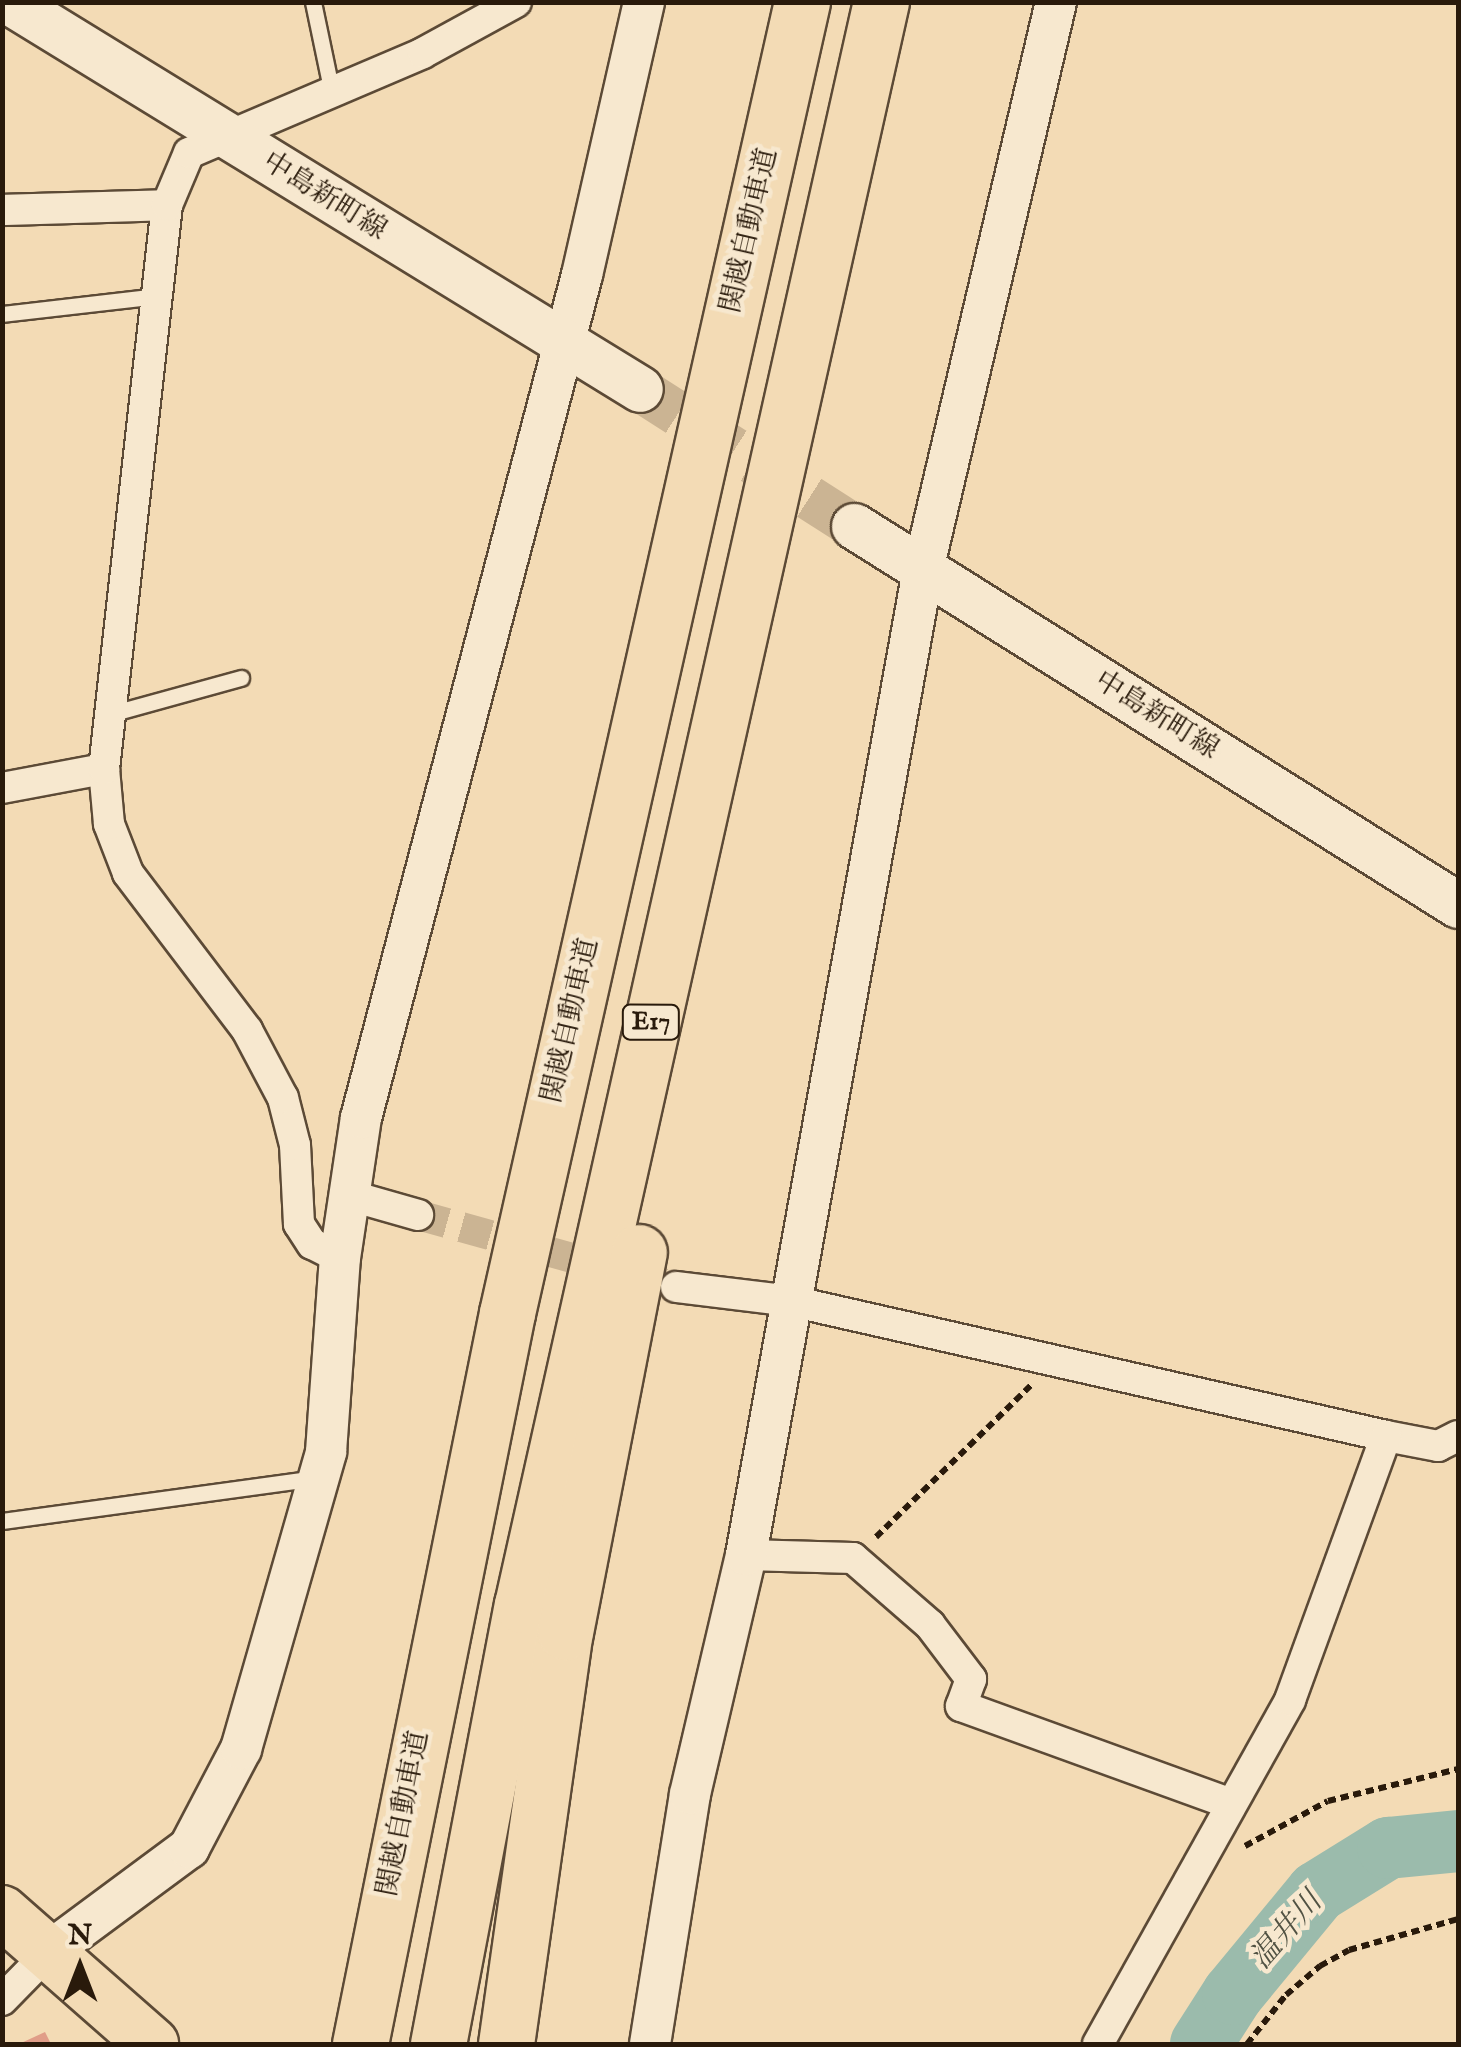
<!DOCTYPE html>
<html>
<head>
<meta charset="utf-8">
<style>
  body { margin:0 }
  #map { position:relative; width:1461px; height:2047px; overflow:hidden; background:#f3dbb5; font-family:"IM FELL English","Noto Serif JP",serif }
  div>[style] { position:absolute }
  .river>* { height:62px; margin:-31px; padding:0 31px; transform-origin:31px; border-radius:31px; background:#9bbbac }
  .building>* { inset:0; background:#e09d88 }
  .minor-tunnel>* { height:30px; margin-top:-15px; transform-origin:0; background:repeating-linear-gradient(90deg,#cbb493 0 30px,transparent 0 45px) }
  .secondary-tunnel>* { height:45px; margin-top:-22.5px; transform-origin:0; background:repeating-linear-gradient(90deg,#cbb493 0 45px,transparent 0 67px) }
  .path>* { height:6px; margin-top:-3px; transform-origin:0; background:repeating-linear-gradient(90deg,#291a0b 0 8px,transparent 0 13px) }
  .roads { filter:drop-shadow(2px 0 #5c4a36) drop-shadow(-2px 0 #5c4a36) drop-shadow(0 2px #5c4a36) drop-shadow(0 -2px #5c4a36) }
  .service>* { height:15px; margin:-7.5px; padding:0 7.5px; transform-origin:7.5px; border-radius:7.5px; background:#f7e8cf }
  .minor>* { height:30px; margin:-15px; padding:0 15px; transform-origin:15px; border-radius:15px; background:#f7e8cf }
  .tertiary>* { height:40px; margin:-20px; padding:0 20px; transform-origin:20px; border-radius:20px; background:#f7e8cf }
  .secondary>* { height:45px; margin:-22.5px; padding:0 22.5px; transform-origin:22.5px; border-radius:22.5px; background:#f7e8cf }
  .trunk>* { height:52px; margin:-26px; padding:0 26px; transform-origin:26px; border-radius:26px; background:#f3dbb5 }
  .motorway>* { height:55px; margin:-27.5px; padding:0 27.5px; transform-origin:27.5px; border-radius:27.5px; background:#f3dbb5 }
  span { translate:-50% -50%; white-space:nowrap; text-align:center; line-height:1.15; -webkit-text-stroke:9px #f7e8cf; paint-order:stroke }
  .shield-label span { padding:2px 8px; background:#f7e8cf; border:2px solid; border-radius:8px; -webkit-text-stroke-width:0 }
  .shield-label { font-size:25px; color:#291a0b; font-weight:700 }
  .street-label { font-size:28px; color:#291a0b }
  .water-label { font-size:30px; color:#515243; font-style:italic }
  .frame { position:absolute; inset:0; border:5px solid #291a0b; pointer-events:none }
  .north { position:absolute; left:30px; top:1917px; width:100px; height:100px; -webkit-text-stroke:8px #f7e8cf; paint-order:stroke; rotate:0deg; font-size:28px; font-weight:700; line-height:40px; text-align:center; color:#291a0b }
  .north::after { content:''; display:block; margin:auto; width:35px; height:45px; background:#291a0b; clip-path:polygon(50% 0,100% 100%,50% 72%,0 100%) }
</style>
</head>
<body>
<div id="map">
  <div class="river">
    <div style="left:1201px;top:2044px;width:59px;rotate:-57.4deg"></div>
    <div style="left:1233px;top:1994px;width:132px;rotate:-50.5deg"></div>
    <div style="left:1317px;top:1892px;width:84px;rotate:-31.8deg"></div>
    <div style="left:1388px;top:1848px;width:70px;rotate:-5.7deg"></div>
  </div>
  <div class="building">
    <div style="clip-path:polygon(45px 2032px,51px 2044px,19px 2044px)"></div>
  </div>
  <div class="minor-tunnel">
    <div style="left:418px;top:1215px;width:268px;rotate:15.6deg"></div>
  </div>
  <div class="secondary-tunnel">
    <div style="left:640px;top:389px;width:254px;rotate:32.6deg"></div>
  </div>
  <div class="path">
    <div style="left:876px;top:1537px;width:217px;rotate:-44.4deg"></div>
    <div style="left:1245px;top:1846px;width:94px;rotate:-28.5deg"></div>
    <div style="left:1328px;top:1801px;width:134px;rotate:-13.8deg"></div>
    <div style="left:1247px;top:2044px;width:63px;rotate:-51.5deg"></div>
    <div style="left:1286px;top:1995px;width:45px;rotate:-40.5deg"></div>
    <div style="left:1320px;top:1966px;width:33px;rotate:-29deg"></div>
    <div style="left:1349px;top:1950px;width:113px;rotate:-15.9deg"></div>
  </div>
  <div class="roads">
    <div class="service">
      <div style="left:313px;top:2px;width:93px;rotate:78.2deg"></div>
      <div style="left:2px;top:314px;width:156px;rotate:-6.6deg"></div>
      <div style="left:110px;top:714px;width:136px;rotate:-15.4deg"></div>
      <div style="left:2px;top:1521px;width:317px;rotate:-7.8deg"></div>
    </div>
    <div class="minor">
      <div style="left:2px;top:210px;width:165px;rotate:-1.7deg"></div>
      <div style="left:2px;top:788px;width:104px;rotate:-10.6deg"></div>
      <div style="left:348px;top:1195px;width:73px;rotate:15.9deg"></div>
      <div style="left:340px;top:1258px;width:31px;rotate:-153deg"></div>
      <div style="left:312px;top:1244px;width:24px;rotate:-123deg"></div>
      <div style="left:299px;top:1224px;width:79px;rotate:-92.9deg"></div>
      <div style="left:295px;top:1145px;width:49px;rotate:-104.3deg"></div>
      <div style="left:283px;top:1098px;width:77px;rotate:-117.9deg"></div>
      <div style="left:247px;top:1030px;width:197px;rotate:-127.2deg"></div>
      <div style="left:128px;top:873px;width:53px;rotate:-111.2deg"></div>
      <div style="left:109px;top:824px;width:55px;rotate:-95.2deg"></div>
      <div style="left:104px;top:769px;width:568px;rotate:-83.63deg"></div>
      <div style="left:167px;top:205px;width:56px;rotate:-67.1deg"></div>
      <div style="left:189px;top:153px;width:254px;rotate:-23.1deg"></div>
      <div style="left:423px;top:53px;width:106px;rotate:-28.7deg"></div>
      <div style="left:676px;top:1287px;width:116px;rotate:6.9deg"></div>
      <div style="left:791px;top:1301px;width:610px;rotate:12.78deg"></div>
      <div style="left:1386px;top:1436px;width:53px;rotate:10.9deg"></div>
      <div style="left:1438px;top:1446px;width:22px;rotate:-27deg"></div>
      <div style="left:746px;top:1555px;width:107px;rotate:1.6deg"></div>
      <div style="left:853px;top:1558px;width:102px;rotate:41deg"></div>
      <div style="left:930px;top:1625px;width:68px;rotate:52.8deg"></div>
      <div style="left:971px;top:1679px;width:29px;rotate:110deg"></div>
      <div style="left:961px;top:1706px;width:287px;rotate:19.9deg"></div>
      <div style="left:2px;top:2000px;width:70px;rotate:-45.6deg"></div>
      <div style="left:1098px;top:2044px;width:394px;rotate:-60.8deg"></div>
      <div style="left:1290px;top:1700px;width:281px;rotate:-70deg"></div>
    </div>
    <div class="tertiary">
      <div style="left:51px;top:1950px;width:172px;rotate:-36.5deg"></div>
      <div style="left:189px;top:1848px;width:112px;rotate:-62.3deg"></div>
      <div style="left:241px;top:1749px;width:309px;rotate:-74deg"></div>
      <div style="left:326px;top:1452px;width:195px;rotate:-85.9deg"></div>
      <div style="left:340px;top:1258px;width:142px;rotate:-81.5deg"></div>
      <div style="left:361px;top:1118px;width:871px;rotate:-75.31deg"></div>
      <div style="left:582px;top:275px;width:280px;rotate:-77.2deg"></div>
      <div style="left:650px;top:2044px;width:253px;rotate:-80.9deg"></div>
      <div style="left:690px;top:1794px;width:245px;rotate:-76.8deg"></div>
      <div style="left:746px;top:1555px;width:1001px;rotate:-79.81deg"></div>
      <div style="left:923px;top:570px;width:583px;rotate:-76.82deg"></div>
    </div>
    <div class="secondary">
      <div style="left:10px;top:2px;width:739px;rotate:31.56deg"></div>
      <div style="left:854px;top:526px;width:713px;rotate:32.11deg"></div>
    </div>
    <div class="trunk">
      <div style="left:2px;top:1912px;width:200px;rotate:41.3deg"></div>
    </div>
    <div class="motorway">
      <div style="left:360px;top:2044px;width:746px;rotate:-78.63deg"></div>
      <div style="left:507px;top:1313px;width:1344px;rotate:-77.32deg"></div>
      <div style="left:438px;top:2044px;width:447px;rotate:-79.2deg"></div>
      <div style="left:522px;top:1605px;width:1643px;rotate:-77.38deg"></div>
      <div style="left:506px;top:2044px;width:416px;rotate:-81.9deg"></div>
      <div style="left:565px;top:1632px;width:387px;rotate:-79deg"></div>
    </div>
  </div>
  <div class="shield-label">
    <span style="left:651px;top:1022px">E17</span>
  </div>
  <div class="street-label">
    <span style="left:324px;top:197px;rotate:32deg">中島新町線</span>
    <span style="left:750px;top:231px;rotate:-77deg">関越自動車道</span>
    <span style="left:1156px;top:716px;rotate:32deg">中島新町線</span>
    <span style="left:571px;top:1021px;rotate:-77deg">関越自動車道</span>
    <span style="left:404px;top:1814px;rotate:-79deg">関越自動車道</span>
  </div>
  <div class="water-label">
    <span style="left:1287px;top:1931px;rotate:-49deg">温井川</span>
  </div>
  <div class="frame"></div>
  <div class="north">N</div>
</div>
</body>
</html>
